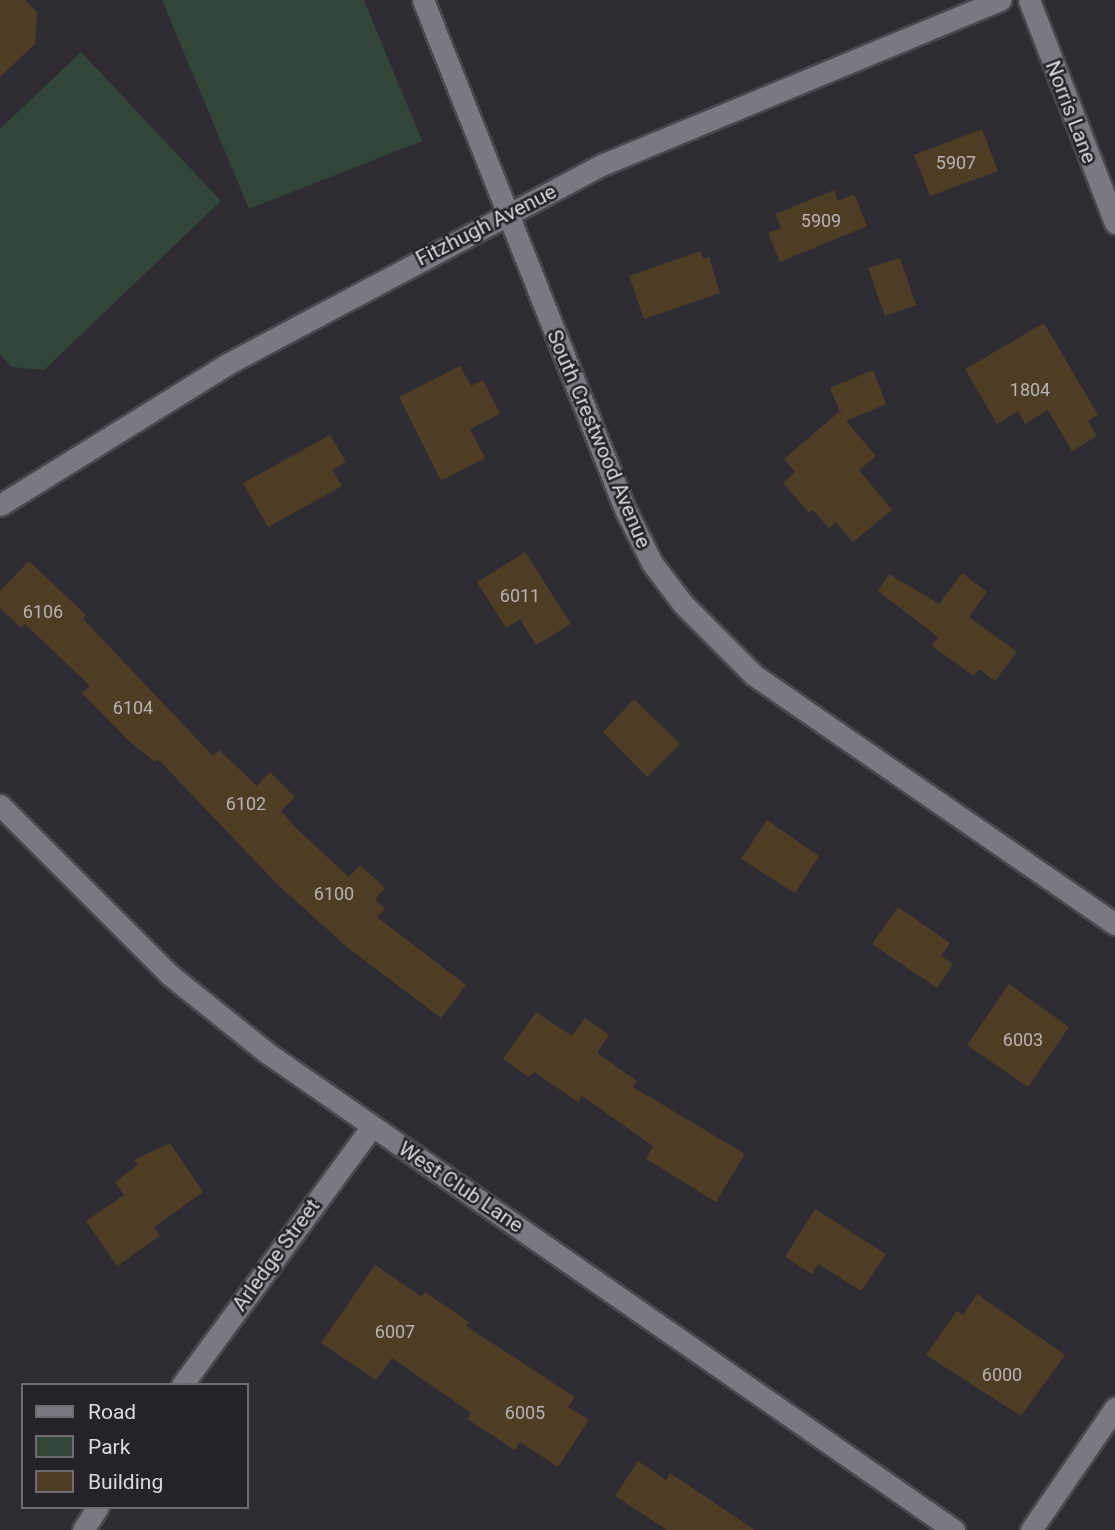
<!DOCTYPE html>
<html>
<head>
<meta charset="utf-8">
<style>
  body { margin:0 }
  #map { position:relative; width:1115px; height:1530px; overflow:hidden; background:#2e2b33; font-family:Roboto,sans-serif }
  div>[style] { position:absolute }
  .green>* { inset:0; background:#314638 }
  .building>* { inset:0; background:#4d3d25 }
  .roads { filter:drop-shadow(2px 0 #4a474e) drop-shadow(-2px 0 #4a474e) drop-shadow(0 2px #4a474e) drop-shadow(0 -2px #4a474e) }
  .minor>* { height:21px; margin:-10.5px; padding:0 10.5px; transform-origin:10.5px; border-radius:10.5px; background:#7b7881 }
  span { translate:-50% -50%; white-space:nowrap; text-align:center; line-height:1.15; -webkit-text-stroke:5px #252229; paint-order:stroke }
  .number-label { font-size:18px; color:#b8b2b0 }
  .number-label span { -webkit-text-stroke-width:0 }
  .street-label { font-size:21px; color:#dbd9de }
  .legend { position:absolute; left:21px; top:1383px; width:228px; height:126px; box-sizing:border-box; background:#252229; border:2px solid #6e6b71; margin:0; padding:9px 12px; list-style:none; font-size:21px; color:#dbd9de }
  .legend li { display:flex; align-items:center; gap:14px; height:35px }
  .legend b { width:35px; border:2px solid #6e6b71 }
</style>
</head>
<body>
<div id="map">
  <div class="green">
    <div style="clip-path:polygon(162px 0,364px 0,422px 141px,249px 209px)"></div>
    <div style="clip-path:polygon(81px 52px,221px 201px,44px 370px,12px 367px,0 354px,0 129px)"></div>
  </div>
  <div class="building">
    <div style="clip-path:polygon(0 0,25px 0,37px 12px,35px 44px,0 77px)"></div>
    <div style="clip-path:polygon(982px 129px,998px 171px,930px 196px,914px 155px)"></div>
    <div style="clip-path:polygon(834px 190px,838px 201px,854px 194px,867px 226px,780px 262px,768px 233px,781px 228px,775px 214px)"></div>
    <div style="clip-path:polygon(700px 251px,703px 259px,709px 257px,720px 293px,644px 319px,629px 276px)"></div>
    <div style="clip-path:polygon(900px 258px,916px 305px,885px 316px,868px 268px)"></div>
    <div style="clip-path:polygon(1044px 323px,1098px 415px,1088px 421px,1097px 436px,1072px 451px,1048px 410px,1025px 424px,1018px 411px,997px 424px,965px 369px)"></div>
    <div style="clip-path:polygon(460px 366px,471px 386px,483px 380px,500px 414px,470px 429px,485px 458px,441px 481px,399px 397px)"></div>
    <div style="clip-path:polygon(873px 370px,886px 404px,846px 421px,876px 456px,859px 470px,892px 510px,853px 542px,836px 522px,829px 528px,813px 510px,809px 513px,783px 483px,795px 472px,784px 459px,839px 412px,842px 416px,830px 388px)"></div>
    <div style="clip-path:polygon(330px 435px,346px 462px,332px 470px,342px 486px,268px 527px,243px 483px)"></div>
    <div style="clip-path:polygon(525px 552px,571px 624px,536px 645px,520px 619px,506px 628px,477px 582px)"></div>
    <div style="clip-path:polygon(29px 561px,86px 615px,83px 619px,213px 756px,219px 750px,257px 786px,270px 772px,295px 797px,281px 811px,296px 828px,349px 877px,360px 865px,385px 888px,375px 899px,385px 909px,377px 917px,466px 985px,441px 1018px,347px 947px,278px 885px,158px 759px,155px 762px,131px 743px,82px 693px,90px 686px,25px 624px,21px 628px,0 608px,0 591px)"></div>
    <div style="clip-path:polygon(962px 573px,987px 592px,969px 617px,1017px 652px,995px 681px,979px 669px,974px 676px,932px 646px,938px 637px,878px 591px,889px 574px,939px 604px)"></div>
    <div style="clip-path:polygon(634px 699px,680px 744px,647px 777px,603px 732px)"></div>
    <div style="clip-path:polygon(767px 820px,819px 856px,795px 893px,741px 859px)"></div>
    <div style="clip-path:polygon(898px 907px,950px 943px,941px 956px,953px 964px,937px 988px,872px 944px)"></div>
    <div style="clip-path:polygon(1009px 984px,1069px 1027px,1028px 1087px,967px 1045px)"></div>
    <div style="clip-path:polygon(536px 1012px,572px 1036px,585px 1018px,609px 1035px,597px 1053px,637px 1081px,633px 1087px,745px 1154px,716px 1202px,646px 1159px,653px 1146px,582px 1096px,578px 1102px,534px 1072px,529px 1077px,503px 1059px)"></div>
    <div style="clip-path:polygon(170px 1143px,203px 1192px,154px 1227px,160px 1236px,117px 1266px,86px 1221px,124px 1195px,115px 1182px,138px 1165px,134px 1160px)"></div>
    <div style="clip-path:polygon(815px 1209px,886px 1254px,861px 1291px,818px 1264px,812px 1274px,785px 1257px)"></div>
    <div style="clip-path:polygon(375px 1265px,422px 1297px,425px 1292px,469px 1322px,466px 1326px,575px 1397px,568px 1407px,589px 1420px,558px 1467px,520px 1442px,515px 1450px,467px 1419px,471px 1413px,392px 1358px,376px 1380px,321px 1343px)"></div>
    <div style="clip-path:polygon(977px 1294px,1065px 1355px,1021px 1416px,926px 1355px,957px 1311px,963px 1315px)"></div>
    <div style="clip-path:polygon(638px 1461px,666px 1480px,670px 1473px,755px 1530px,667px 1530px,615px 1496px)"></div>
  </div>
  <div class="roads">
    <div class="minor">
      <div style="left:423px;top:0;width:548px;rotate:68.35deg"></div>
      <div style="left:625px;top:509px;width:60px;rotate:63.4deg"></div>
      <div style="left:652px;top:563px;width:51px;rotate:52.9deg"></div>
      <div style="left:683px;top:604px;width:100px;rotate:45deg"></div>
      <div style="left:754px;top:675px;width:439px;rotate:34.6deg"></div>
      <div style="left:1029px;top:0;width:239px;rotate:68.9deg"></div>
      <div style="left:0;top:505px;width:269px;rotate:-31.8deg"></div>
      <div style="left:229px;top:363px;width:425px;rotate:-28deg"></div>
      <div style="left:604px;top:164px;width:429px;rotate:-22.5deg"></div>
      <div style="left:0;top:805px;width:240px;rotate:45deg"></div>
      <div style="left:170px;top:975px;width:123px;rotate:38.7deg"></div>
      <div style="left:266px;top:1052px;width:838px;rotate:34.79deg"></div>
      <div style="left:182px;top:1385px;width:321px;rotate:-53.7deg"></div>
      <div style="left:83px;top:1530px;width:27px;rotate:-57deg"></div>
      <div style="left:1031px;top:1530px;width:148px;rotate:-55.5deg"></div>
    </div>
  </div>
  <div class="number-label">
    <span style="left:956px;top:163px">5907</span>
    <span style="left:821px;top:221px">5909</span>
    <span style="left:1030px;top:390px">1804</span>
    <span style="left:520px;top:596px">6011</span>
    <span style="left:43px;top:612px">6106</span>
    <span style="left:133px;top:708px">6104</span>
    <span style="left:246px;top:804px">6102</span>
    <span style="left:334px;top:894px">6100</span>
    <span style="left:1023px;top:1040px">6003</span>
    <span style="left:395px;top:1332px">6007</span>
    <span style="left:1002px;top:1375px">6000</span>
    <span style="left:525px;top:1413px">6005</span>
  </div>
  <div class="street-label">
    <span style="left:1071px;top:112px;rotate:69deg">Norris Lane</span>
    <span style="left:486px;top:225px;rotate:-27deg">Fitzhugh Avenue</span>
    <span style="left:599px;top:439px;rotate:67deg">South Crestwood Avenue</span>
    <span style="left:461px;top:1187px;rotate:34deg">West Club Lane</span>
    <span style="left:276px;top:1255px;rotate:-54deg">Arledge Street</span>
  </div>
  <ul class="legend">
  <li><b style="height:9px;background:#7b7881"></b>Road</li>
  <li><b style="height:19px;background:#314638"></b>Park</li>
  <li><b style="height:19px;background:#4d3d25"></b>Building</li>
  </ul>
</div>
</body>
</html>
